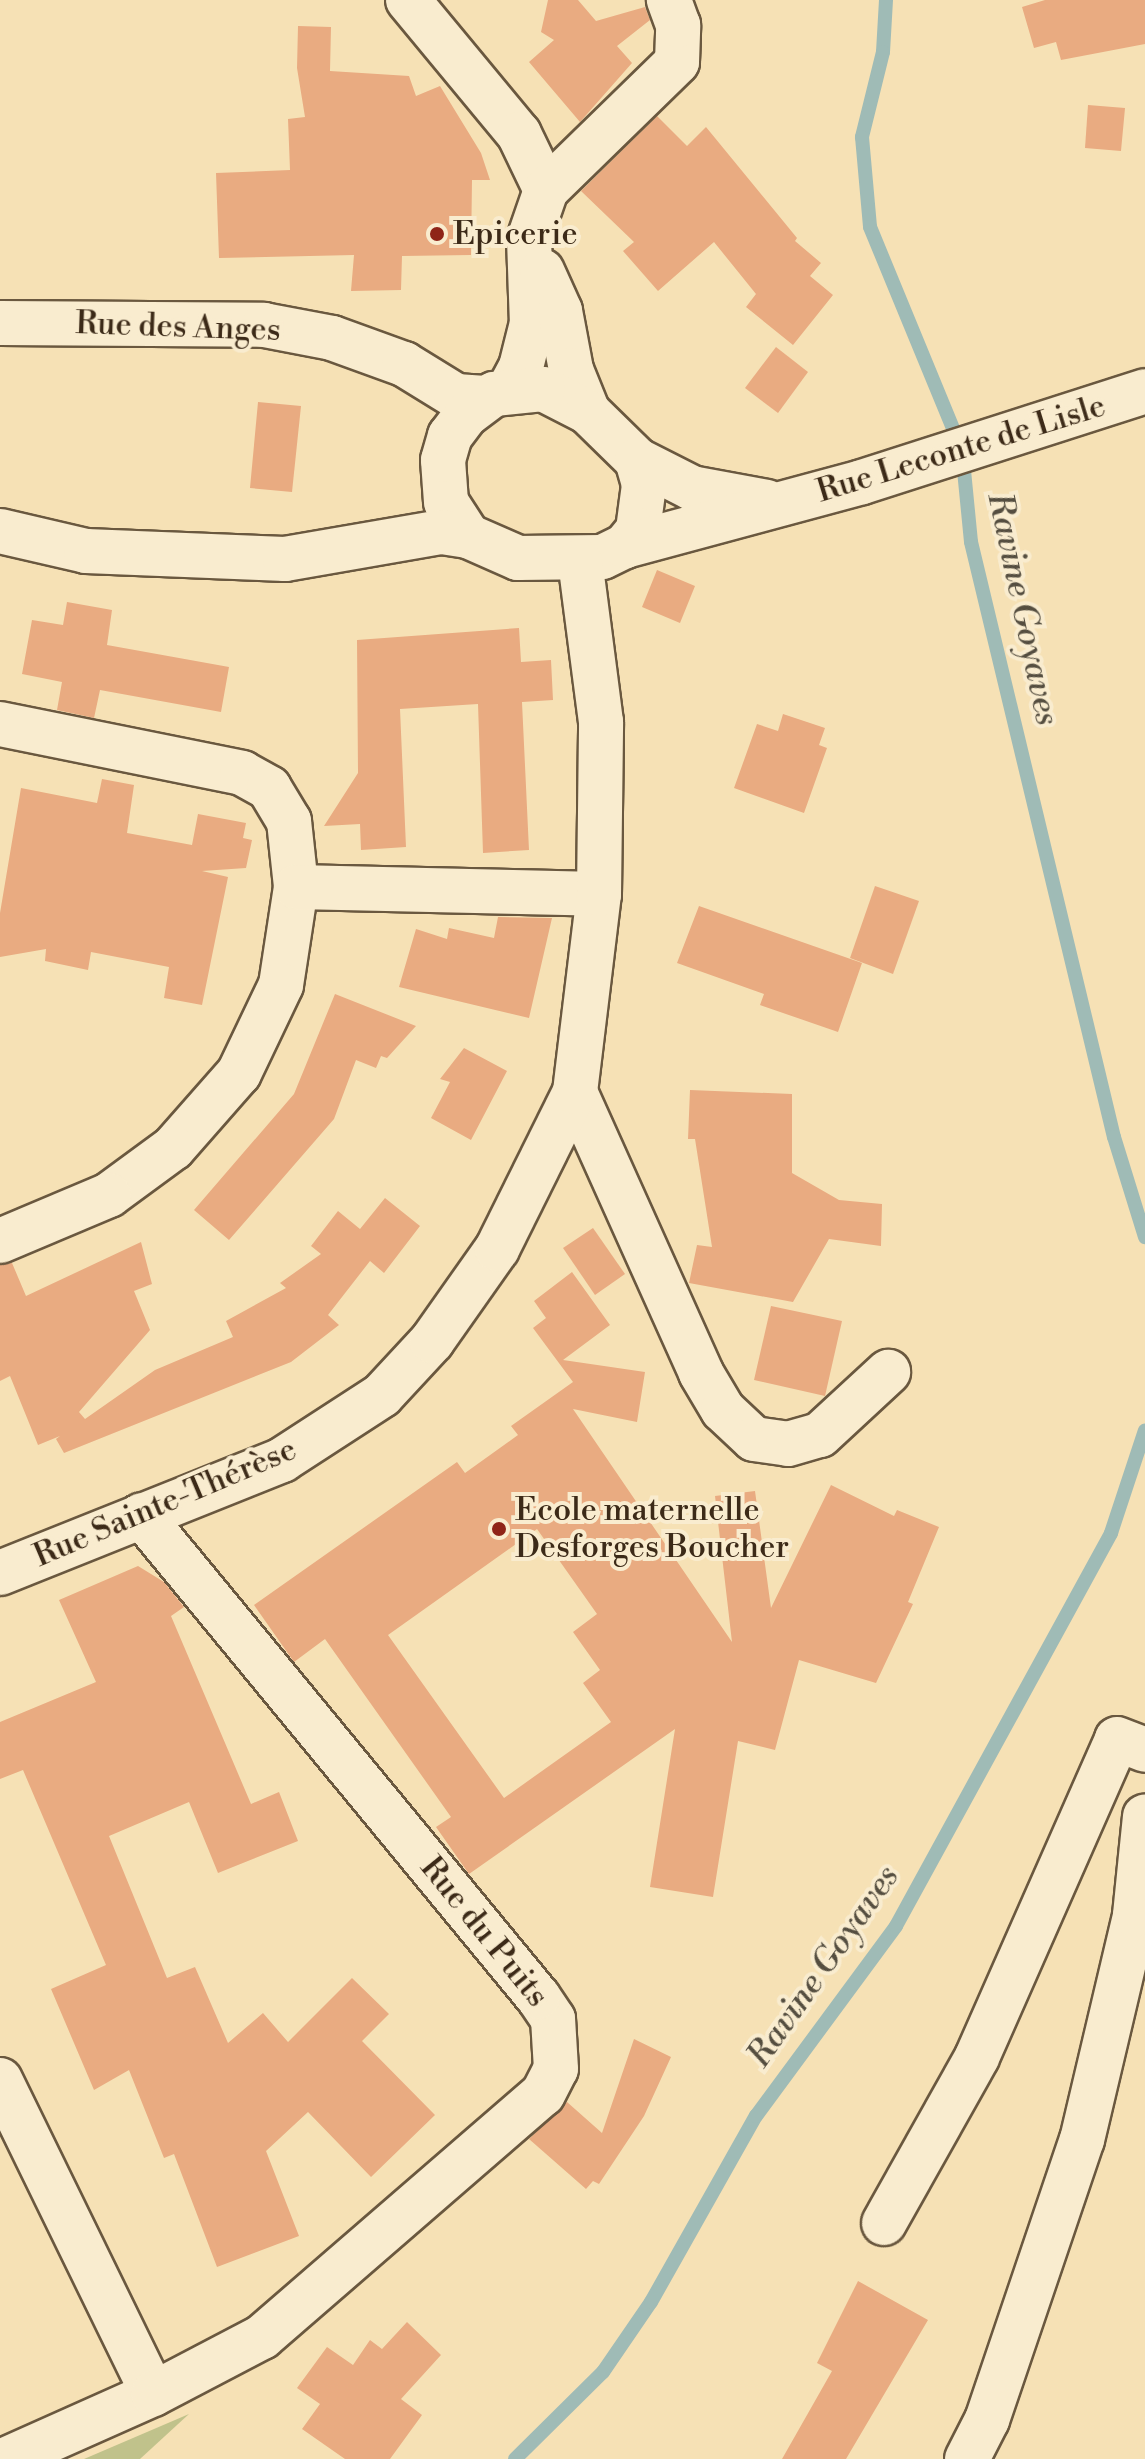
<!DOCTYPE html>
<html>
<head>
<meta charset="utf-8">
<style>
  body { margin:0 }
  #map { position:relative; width:1145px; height:2459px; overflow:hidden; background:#f6e1b5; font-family:"Libre Bodoni",serif }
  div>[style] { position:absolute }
  .green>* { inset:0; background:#c0c28b }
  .stream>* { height:14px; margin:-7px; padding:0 7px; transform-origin:7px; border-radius:7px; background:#9fbbb6 }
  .building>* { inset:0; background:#e9ab81 }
  .roads { filter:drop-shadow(2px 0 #6a583f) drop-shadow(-2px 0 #6a583f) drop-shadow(0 2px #6a583f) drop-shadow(0 -2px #6a583f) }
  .minor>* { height:44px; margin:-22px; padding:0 22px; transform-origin:22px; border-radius:22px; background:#f9eccf }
  .dots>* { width:22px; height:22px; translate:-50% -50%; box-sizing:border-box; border:4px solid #f9eccf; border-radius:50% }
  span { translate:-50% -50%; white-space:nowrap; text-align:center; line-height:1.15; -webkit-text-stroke:8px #f9eccf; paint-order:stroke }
  .poi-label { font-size:32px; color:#3c2a18 }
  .left { translate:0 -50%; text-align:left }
  .street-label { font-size:32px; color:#3c2a18 }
  .water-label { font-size:34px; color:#554e40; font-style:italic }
</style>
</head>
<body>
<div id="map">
  <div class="green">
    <div style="clip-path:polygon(189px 2414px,140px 2459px,84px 2459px)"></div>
  </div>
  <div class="stream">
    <div style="left:886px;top:0;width:52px;rotate:93.3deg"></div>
    <div style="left:883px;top:52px;width:88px;rotate:103.9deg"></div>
    <div style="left:862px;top:137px;width:90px;rotate:84.9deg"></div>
    <div style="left:870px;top:227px;width:241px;rotate:67.6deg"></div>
    <div style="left:962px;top:450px;width:92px;rotate:84.4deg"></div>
    <div style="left:971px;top:542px;width:612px;rotate:76.49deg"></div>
    <div style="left:1114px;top:1137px;width:105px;rotate:72.8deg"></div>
    <div style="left:515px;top:2459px;width:124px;rotate:-44.7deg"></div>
    <div style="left:603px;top:2372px;width:85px;rotate:-55.6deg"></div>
    <div style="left:651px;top:2302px;width:214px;rotate:-60.6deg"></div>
    <div style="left:756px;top:2116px;width:236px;rotate:-53.6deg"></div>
    <div style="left:896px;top:1926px;width:448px;rotate:-61.3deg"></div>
    <div style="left:1111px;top:1533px;width:108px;rotate:-71.7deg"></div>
  </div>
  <div class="building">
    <div style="clip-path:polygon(548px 0,578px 0,596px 21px,645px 7px,650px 20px,617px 46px,632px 63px,580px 122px,529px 62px,554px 40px,541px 32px)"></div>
    <div style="clip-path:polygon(1045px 0,1145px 0,1145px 44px,1061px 60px,1056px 42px,1034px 48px,1022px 7px)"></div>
    <div style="clip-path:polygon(298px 26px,331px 27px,330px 71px,409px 76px,416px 96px,440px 86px,481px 153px,490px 180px,472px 180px,471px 255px,402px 256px,401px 290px,351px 291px,354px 255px,219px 258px,216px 173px,290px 170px,288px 119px,305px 117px,297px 68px)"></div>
    <div style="clip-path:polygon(1088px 105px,1125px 108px,1121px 151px,1085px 148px)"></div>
    <div style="clip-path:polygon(657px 116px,687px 146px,706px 127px,797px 238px,795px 241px,821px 263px,810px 276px,833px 295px,793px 345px,746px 307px,756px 294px,714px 242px,658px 291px,623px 251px,634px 242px,581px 191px)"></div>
    <div style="clip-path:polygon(776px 347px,808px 372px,778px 413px,745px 388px)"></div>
    <div style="clip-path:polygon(258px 402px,301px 406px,292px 492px,250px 488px)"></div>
    <div style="clip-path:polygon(657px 570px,695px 586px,680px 623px,642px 607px)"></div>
    <div style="clip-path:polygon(67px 602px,112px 610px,107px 645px,229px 667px,221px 712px,100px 690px,94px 718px,57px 710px,62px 682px,22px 674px,32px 620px,63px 625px)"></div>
    <div style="clip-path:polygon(519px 628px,521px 662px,551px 660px,553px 700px,522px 702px,529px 850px,483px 853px,478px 704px,400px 709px,406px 847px,361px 850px,360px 824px,324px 826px,358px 773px,357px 640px)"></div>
    <div style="clip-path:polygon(783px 714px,825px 728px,819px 745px,827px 748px,804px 813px,734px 788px,757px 724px,778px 731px)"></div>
    <div style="clip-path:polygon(102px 779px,134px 785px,127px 833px,192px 845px,198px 814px,246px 823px,243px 838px,252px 840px,246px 868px,202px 871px,228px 877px,202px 1005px,164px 998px,169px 967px,91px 952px,88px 970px,45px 961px,46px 949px,0 957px,0 913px,21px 788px,97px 803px)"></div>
    <div style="clip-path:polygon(875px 886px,919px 901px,893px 974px,850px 958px)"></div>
    <div style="clip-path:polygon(699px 906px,862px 963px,838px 1032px,760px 1005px,764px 994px,677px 963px)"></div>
    <div style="clip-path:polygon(498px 917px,552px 918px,529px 1018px,399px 987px,416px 929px,447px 939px,449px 928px,494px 938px)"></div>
    <div style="clip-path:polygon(335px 994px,416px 1026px,387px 1058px,381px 1056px,376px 1068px,356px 1060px,334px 1119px,229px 1240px,194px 1210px,294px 1094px)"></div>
    <div style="clip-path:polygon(464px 1048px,507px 1071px,471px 1140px,431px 1118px,450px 1082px,440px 1079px)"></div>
    <div style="clip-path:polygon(690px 1090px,792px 1094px,792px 1173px,839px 1200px,882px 1204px,881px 1246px,829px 1239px,793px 1302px,689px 1283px,697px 1245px,712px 1247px,695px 1139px,688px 1139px)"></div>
    <div style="clip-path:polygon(385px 1198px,420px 1226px,384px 1273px,370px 1261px,328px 1315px,339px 1325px,291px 1362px,64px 1453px,56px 1439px,60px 1436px,38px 1445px,10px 1376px,0 1381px,0 1265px,12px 1263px,26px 1296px,141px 1242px,152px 1284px,134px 1291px,150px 1330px,79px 1412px,85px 1419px,155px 1370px,233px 1337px,226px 1321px,286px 1288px,280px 1283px,321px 1254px,311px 1246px,338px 1211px,360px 1229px)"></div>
    <div style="clip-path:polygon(593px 1228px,625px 1274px,595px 1295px,563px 1248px)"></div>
    <div style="clip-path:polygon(evenodd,572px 1272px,610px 1325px,563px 1360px,645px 1372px,637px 1422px,573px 1409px,732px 1642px,715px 1496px,755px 1491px,771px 1608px,831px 1485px,894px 1516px,897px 1510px,939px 1527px,908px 1602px,913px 1604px,876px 1683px,799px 1660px,775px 1750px,738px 1741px,713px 1897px,650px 1887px,675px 1729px,469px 1874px,436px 1827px,451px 1817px,325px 1639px,294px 1662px,254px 1605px,457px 1462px,465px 1473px,518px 1435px,511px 1426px,573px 1382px,533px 1328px,546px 1318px,534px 1301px,572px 1272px,537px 1529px,597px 1614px,573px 1632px,600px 1670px,583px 1683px,611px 1722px,504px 1798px,388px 1635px,537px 1529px)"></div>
    <div style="clip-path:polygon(771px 1306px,842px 1321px,825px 1396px,754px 1380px)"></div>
    <div style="clip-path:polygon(138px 1566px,164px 1582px,184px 1607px,171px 1616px,251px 1804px,279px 1792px,298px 1841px,218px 1873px,189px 1802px,109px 1836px,167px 1978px,195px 1967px,228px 2043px,263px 2013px,288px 2042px,352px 1978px,389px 2014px,362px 2041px,435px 2115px,371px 2177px,308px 2112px,266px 2151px,299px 2236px,217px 2267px,174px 2154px,164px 2158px,129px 2070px,94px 2090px,51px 1989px,106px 1965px,23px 1770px,0 1779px,0 1722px,96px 1682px,59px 1600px)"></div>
    <div style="clip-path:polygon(634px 2039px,671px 2057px,644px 2116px,599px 2184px,593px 2181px,586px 2189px,529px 2139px,567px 2102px,602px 2133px)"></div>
    <div style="clip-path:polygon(858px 2281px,928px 2320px,846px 2459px,782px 2459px,832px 2371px,817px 2363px)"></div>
    <div style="clip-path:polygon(407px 2322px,441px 2355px,401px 2399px,422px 2415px,390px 2459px,345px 2459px,302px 2429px,320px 2404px,297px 2388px,327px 2347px,353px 2365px,370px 2340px,382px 2349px)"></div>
  </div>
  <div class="roads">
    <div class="minor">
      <div style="left:408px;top:0;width:174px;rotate:50.4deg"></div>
      <div style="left:519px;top:134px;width:62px;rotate:64.3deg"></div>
      <div style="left:546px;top:190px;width:52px;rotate:109.1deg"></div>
      <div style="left:529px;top:239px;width:84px;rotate:88deg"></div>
      <div style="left:532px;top:323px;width:45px;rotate:104deg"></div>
      <div style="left:521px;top:367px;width:27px;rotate:118deg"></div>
      <div style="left:546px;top:190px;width:183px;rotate:-44.3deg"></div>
      <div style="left:677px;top:62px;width:37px;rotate:-88deg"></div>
      <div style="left:678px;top:25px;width:27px;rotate:-110deg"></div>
      <div style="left:542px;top:271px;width:44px;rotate:65.8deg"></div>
      <div style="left:560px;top:311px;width:60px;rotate:79.4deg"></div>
      <div style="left:571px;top:370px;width:45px;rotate:68deg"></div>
      <div style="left:0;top:323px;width:264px;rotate:0.4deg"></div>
      <div style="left:264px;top:325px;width:69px;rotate:10.8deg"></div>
      <div style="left:332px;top:338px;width:77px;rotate:19.9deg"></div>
      <div style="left:404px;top:364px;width:61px;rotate:31.6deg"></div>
      <div style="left:456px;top:396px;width:29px;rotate:4deg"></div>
      <div style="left:543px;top:389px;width:51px;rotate:27.1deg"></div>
      <div style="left:588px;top:412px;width:69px;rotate:44.4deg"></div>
      <div style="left:637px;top:460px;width:26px;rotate:74deg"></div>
      <div style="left:644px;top:485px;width:45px;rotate:97.6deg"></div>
      <div style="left:638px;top:530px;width:21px;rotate:129deg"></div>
      <div style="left:625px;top:546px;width:25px;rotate:154deg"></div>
      <div style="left:602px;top:557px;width:84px;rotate:179.3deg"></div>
      <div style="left:518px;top:558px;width:55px;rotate:-156.3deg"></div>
      <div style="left:468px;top:536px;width:40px;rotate:-122.9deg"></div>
      <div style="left:446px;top:502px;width:42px;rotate:-94.1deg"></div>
      <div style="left:443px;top:460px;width:25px;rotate:-74deg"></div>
      <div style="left:450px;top:436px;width:26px;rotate:-53deg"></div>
      <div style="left:466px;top:415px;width:35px;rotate:-37deg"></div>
      <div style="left:494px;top:394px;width:49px;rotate:-5.8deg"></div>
      <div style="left:637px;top:460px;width:62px;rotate:27deg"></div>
      <div style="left:692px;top:488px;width:76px;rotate:10.6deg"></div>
      <div style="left:0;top:531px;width:88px;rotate:13.1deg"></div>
      <div style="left:86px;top:551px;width:199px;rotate:2.3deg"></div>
      <div style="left:285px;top:559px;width:159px;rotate:-9.8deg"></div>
      <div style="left:442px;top:532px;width:26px;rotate:9deg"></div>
      <div style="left:625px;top:546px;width:245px;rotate:-15.1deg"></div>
      <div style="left:862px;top:482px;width:297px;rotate:-17.8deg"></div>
      <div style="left:0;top:724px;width:247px;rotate:11.4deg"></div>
      <div style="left:242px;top:773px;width:31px;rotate:29deg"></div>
      <div style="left:269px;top:788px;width:39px;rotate:59deg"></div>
      <div style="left:289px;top:821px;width:66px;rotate:83.9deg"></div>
      <div style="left:296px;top:887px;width:99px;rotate:98.7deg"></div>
      <div style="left:281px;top:985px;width:98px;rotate:115.5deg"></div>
      <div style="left:239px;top:1073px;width:100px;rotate:131.3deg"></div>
      <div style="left:173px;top:1148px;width:79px;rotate:143.7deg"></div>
      <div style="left:109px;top:1195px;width:118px;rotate:157.1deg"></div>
      <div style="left:296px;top:887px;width:303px;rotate:1.3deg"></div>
      <div style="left:575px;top:1092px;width:308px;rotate:65.8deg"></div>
      <div style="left:701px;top:1373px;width:43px;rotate:59.3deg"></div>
      <div style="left:723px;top:1410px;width:42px;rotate:43.1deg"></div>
      <div style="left:754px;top:1439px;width:34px;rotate:8deg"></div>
      <div style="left:788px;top:1444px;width:33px;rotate:-16deg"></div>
      <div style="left:820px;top:1435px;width:93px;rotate:-42.8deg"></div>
      <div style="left:0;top:1573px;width:304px;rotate:-21.8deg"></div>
      <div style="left:282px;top:1460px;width:119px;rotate:-33deg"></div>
      <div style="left:382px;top:1395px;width:74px;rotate:-47.2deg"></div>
      <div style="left:432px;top:1341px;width:113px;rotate:-54.8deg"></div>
      <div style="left:497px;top:1249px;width:175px;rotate:-63.6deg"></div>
      <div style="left:575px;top:1092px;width:199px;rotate:-83.1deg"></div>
      <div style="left:599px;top:894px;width:172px;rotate:-89.3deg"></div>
      <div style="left:601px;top:722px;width:162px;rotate:-97.4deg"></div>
      <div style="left:0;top:2080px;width:349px;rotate:64deg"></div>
      <div style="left:884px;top:2223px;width:190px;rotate:-60.7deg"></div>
      <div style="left:977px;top:2057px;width:347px;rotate:-66.2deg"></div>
      <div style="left:1117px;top:1739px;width:30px;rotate:21deg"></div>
      <div style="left:7px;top:2459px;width:160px;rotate:-24deg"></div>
      <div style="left:153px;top:2394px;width:123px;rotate:-27.6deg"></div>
      <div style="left:262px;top:2337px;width:371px;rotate:-40.9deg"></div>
      <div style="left:543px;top:2094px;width:28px;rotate:-63deg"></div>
      <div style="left:556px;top:2069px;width:50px;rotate:-93.4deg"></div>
      <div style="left:553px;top:2019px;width:27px;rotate:-124deg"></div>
      <div style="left:538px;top:1997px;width:624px;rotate:-129.48deg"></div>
      <div style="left:967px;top:2459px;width:44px;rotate:-62.9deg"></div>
      <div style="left:987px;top:2420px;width:296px;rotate:-71.3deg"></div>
      <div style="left:1082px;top:2140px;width:231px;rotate:-76.7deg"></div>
      <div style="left:1135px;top:1915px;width:99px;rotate:-84.2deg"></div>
    </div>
  </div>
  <div class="dots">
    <div style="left:437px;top:234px;background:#8f2418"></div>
    <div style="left:499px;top:1529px;background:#8f2418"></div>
  </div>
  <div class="poi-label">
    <span class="left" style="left:453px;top:234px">Epicerie</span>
    <span class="left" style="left:515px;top:1529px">Ecole maternelle<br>Desforges Boucher</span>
  </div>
  <div class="street-label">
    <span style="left:178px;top:327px;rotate:2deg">Rue des Anges</span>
    <span style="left:961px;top:449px;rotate:-17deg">Rue Leconte de Lisle</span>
    <span style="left:165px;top:1503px;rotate:-23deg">Rue Sainte-Thérèse</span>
    <span style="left:484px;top:1932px;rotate:51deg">Rue du Puits</span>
  </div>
  <div class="water-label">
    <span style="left:1022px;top:609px;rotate:78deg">Ravine Goyaves</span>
    <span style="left:824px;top:1967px;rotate:-55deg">Ravine Goyaves</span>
  </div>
</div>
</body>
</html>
